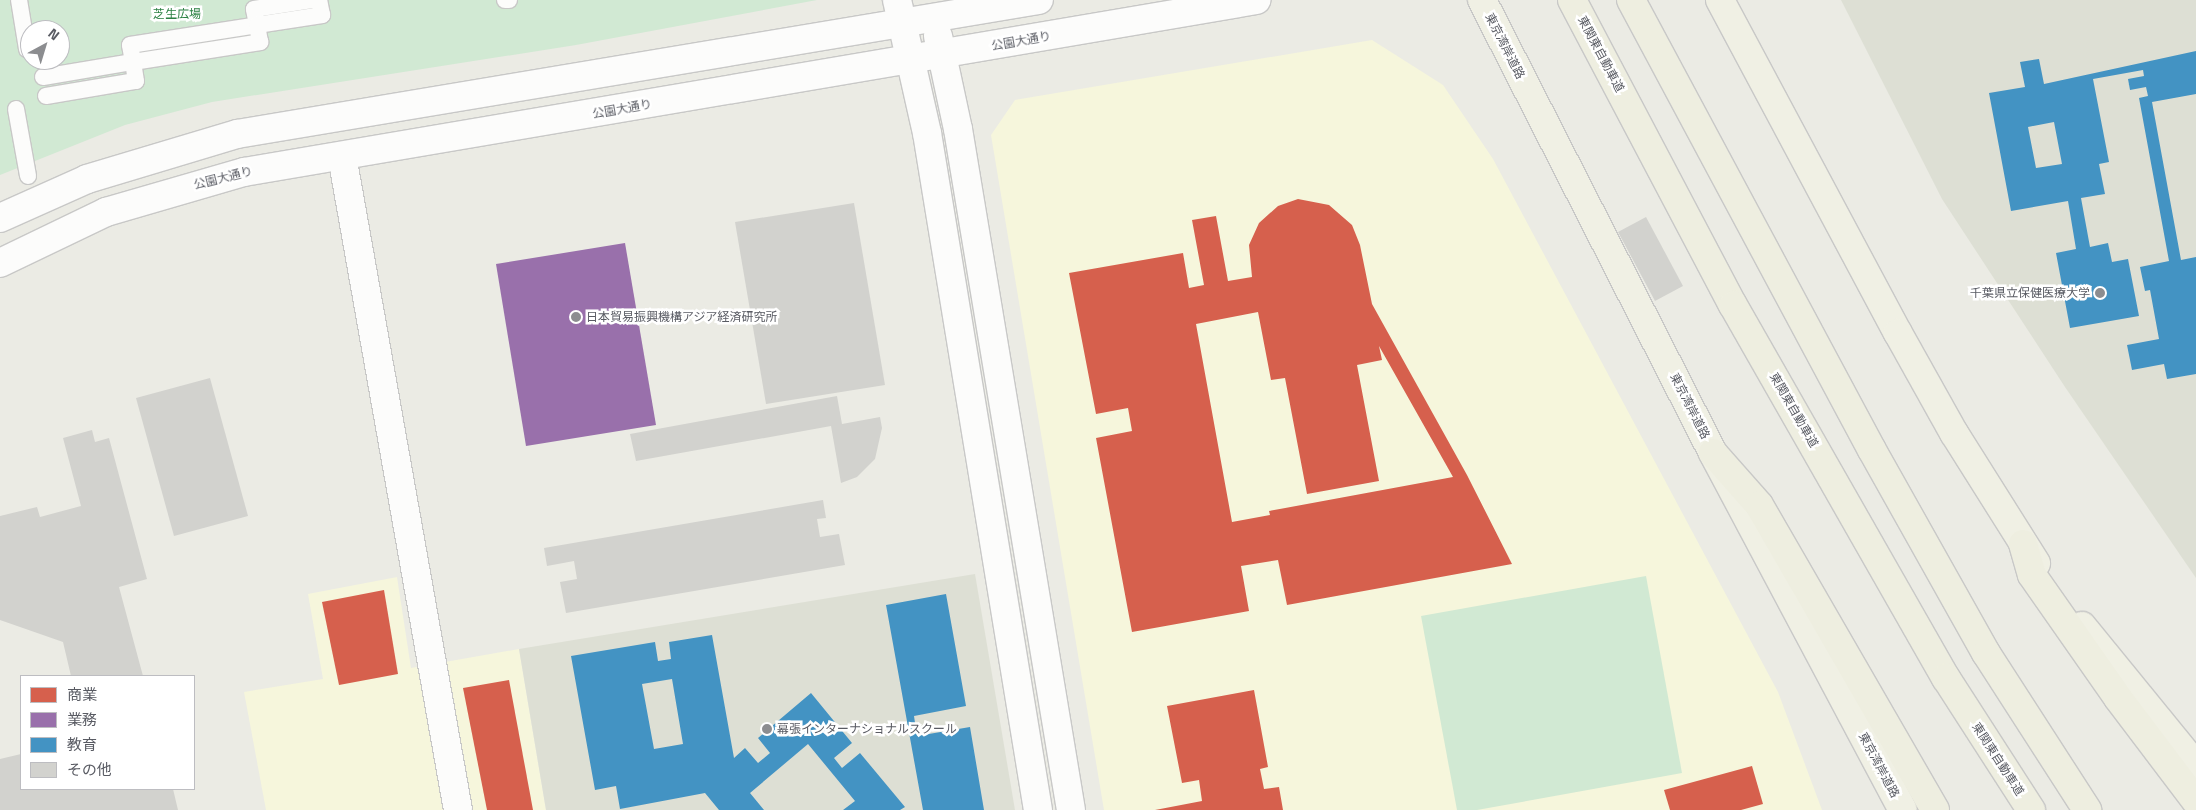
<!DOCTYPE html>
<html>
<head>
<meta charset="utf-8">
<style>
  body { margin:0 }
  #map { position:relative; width:2196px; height:810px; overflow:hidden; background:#ebebe4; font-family:"Titillium Web","Noto Sans JP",sans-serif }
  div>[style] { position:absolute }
  .commercial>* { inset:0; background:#f6f6dc }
  .education>* { inset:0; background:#dddfd4 }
  .green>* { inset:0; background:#d1e9d3 }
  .shops>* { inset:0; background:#d6604d }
  .offices>* { inset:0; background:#9970ab }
  .schools>* { inset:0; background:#4393c3 }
  .building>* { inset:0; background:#d2d2ce }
  .roads { filter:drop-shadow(1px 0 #c8c8c7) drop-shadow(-1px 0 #c8c8c7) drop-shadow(0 1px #c8c8c7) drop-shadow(0 -1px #c8c8c7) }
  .pedestrian>* { height:16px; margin:-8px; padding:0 8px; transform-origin:8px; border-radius:8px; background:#fcfcfb }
  .tertiary>* { height:28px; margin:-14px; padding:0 14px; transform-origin:14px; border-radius:14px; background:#fcfcfb }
  .trunk>* { height:28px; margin:-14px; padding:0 14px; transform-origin:14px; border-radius:14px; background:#f0f0e4 }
  .motorway>* { height:28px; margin:-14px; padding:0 14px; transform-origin:14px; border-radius:14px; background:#eeeee0 }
  .dots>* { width:14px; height:14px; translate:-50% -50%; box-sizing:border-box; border:2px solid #fff; border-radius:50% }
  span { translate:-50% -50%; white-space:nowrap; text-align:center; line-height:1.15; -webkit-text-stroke:5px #fff; paint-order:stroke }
  .park-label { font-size:12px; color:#2c8143 }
  .street-label { font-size:12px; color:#595b63 }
  .poi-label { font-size:12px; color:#595b63 }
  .right { translate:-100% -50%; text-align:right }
  .left { translate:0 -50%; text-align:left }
  .legend { position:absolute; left:20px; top:675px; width:175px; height:115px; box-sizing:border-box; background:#fff; border:1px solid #bdbdc1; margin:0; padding:6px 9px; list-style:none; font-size:15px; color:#595b63 }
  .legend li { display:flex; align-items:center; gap:10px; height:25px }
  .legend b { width:25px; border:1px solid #bdbdc1 }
  .north { position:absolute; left:20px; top:20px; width:50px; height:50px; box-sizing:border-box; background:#fff; border:1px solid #bdbdc1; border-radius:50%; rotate:39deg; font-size:14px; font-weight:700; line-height:20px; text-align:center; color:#595b63 }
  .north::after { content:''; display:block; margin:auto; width:18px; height:22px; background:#8c8d90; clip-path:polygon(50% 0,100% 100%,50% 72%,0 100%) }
</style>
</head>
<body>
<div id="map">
  <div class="commercial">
    <div style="clip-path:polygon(1372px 40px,1443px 85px,1493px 159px,1778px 692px,1822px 810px,1104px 810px,991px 135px,1015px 100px)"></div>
    <div style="clip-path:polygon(397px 577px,411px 668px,519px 649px,546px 810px,266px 810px,244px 692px,323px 679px,308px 594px)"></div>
  </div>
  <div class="education">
    <div style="clip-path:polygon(1841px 0,2196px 0,2196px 578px,2065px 387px,1942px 199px)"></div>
    <div style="clip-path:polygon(975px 574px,1015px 810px,546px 810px,519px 649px)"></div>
  </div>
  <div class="green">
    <div style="clip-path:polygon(evenodd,0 0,817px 0,576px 45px,212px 102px,125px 125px,0 175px,0 0,30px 30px,60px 30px,60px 60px,30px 60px,30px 30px)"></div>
    <div style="clip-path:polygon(1646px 576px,1682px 773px,1477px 810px,1457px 810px,1421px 616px)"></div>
  </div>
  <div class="shops">
    <div style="clip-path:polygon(evenodd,1298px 199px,1329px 205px,1352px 225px,1360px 245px,1372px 304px,1467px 475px,1512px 564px,1287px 605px,1278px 560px,1241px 566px,1249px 611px,1132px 632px,1096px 438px,1132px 431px,1128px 408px,1096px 414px,1069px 273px,1183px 253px,1189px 288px,1204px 285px,1192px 220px,1216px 216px,1228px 281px,1252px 277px,1249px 245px,1259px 223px,1278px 206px,1298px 199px,1258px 312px,1271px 380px,1285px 378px,1307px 494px,1379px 481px,1357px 365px,1382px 360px,1379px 346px,1453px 477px,1269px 511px,1270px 515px,1232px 522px,1196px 324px,1258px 312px)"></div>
    <div style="clip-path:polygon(384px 590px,398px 674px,339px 685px,322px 602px)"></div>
    <div style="clip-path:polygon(509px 680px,533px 810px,487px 810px,463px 688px)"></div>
    <div style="clip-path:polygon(1254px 690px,1268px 767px,1260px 769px,1264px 789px,1279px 787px,1283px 810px,1155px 810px,1202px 801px,1199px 780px,1182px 783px,1167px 706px)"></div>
    <div style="clip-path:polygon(1752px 766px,1763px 804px,1741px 810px,1670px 810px,1664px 790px)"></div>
  </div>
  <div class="offices">
    <div style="clip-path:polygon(625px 243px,656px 425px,526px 446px,496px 264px)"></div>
  </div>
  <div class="schools">
    <div style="clip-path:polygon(evenodd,2196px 51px,2196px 94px,2152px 102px,2181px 260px,2196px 257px,2196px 374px,2167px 379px,2164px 364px,2132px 370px,2127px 345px,2159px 339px,2150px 290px,2145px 291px,2140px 267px,2169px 261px,2139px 98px,2148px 96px,2146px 87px,2130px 90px,2128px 79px,2144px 76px,2143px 70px,2093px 79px,2109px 162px,2099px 164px,2105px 194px,2081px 198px,2090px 247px,2108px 243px,2112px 262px,2128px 259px,2139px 316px,2070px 328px,2056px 253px,2076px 249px,2068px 201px,2011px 211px,1989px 93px,2025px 87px,2020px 62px,2039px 59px,2044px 84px,2196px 51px,2054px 122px,2062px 164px,2036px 168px,2028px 127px,2054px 122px)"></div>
    <div style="clip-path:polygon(946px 594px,966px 706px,914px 716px,917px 736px,970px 727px,984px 810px,923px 810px,886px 605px)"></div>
    <div style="clip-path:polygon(evenodd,712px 635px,734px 758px,745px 748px,758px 763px,770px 753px,758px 738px,811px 693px,852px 743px,834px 758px,842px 768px,860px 753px,905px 807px,900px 810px,843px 810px,855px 801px,808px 744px,750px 793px,764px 810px,719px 810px,705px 793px,620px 809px,616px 786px,595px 790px,571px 656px,655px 642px,658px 661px,671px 659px,669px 642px,712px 635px,672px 679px,683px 744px,654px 749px,642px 684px,672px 679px)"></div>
  </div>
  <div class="building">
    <div style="clip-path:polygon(854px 203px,885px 385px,766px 404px,735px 222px)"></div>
    <div style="clip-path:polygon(1646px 217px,1683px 286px,1655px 301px,1618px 232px)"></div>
    <div style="clip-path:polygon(210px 378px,248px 516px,174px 536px,136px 398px)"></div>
    <div style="clip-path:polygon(837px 396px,842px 424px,880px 417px,882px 428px,875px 459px,857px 477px,841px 483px,831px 426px,636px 461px,630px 434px)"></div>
    <div style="clip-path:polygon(92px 430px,95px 442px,109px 438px,147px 579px,119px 587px,143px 676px,71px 676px,63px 642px,0 620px,0 516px,37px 507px,40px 517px,81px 506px,63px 438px)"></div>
    <div style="clip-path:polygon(823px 500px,826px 518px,817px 519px,820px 537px,839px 534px,845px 565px,566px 613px,560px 582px,577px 579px,574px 561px,547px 566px,544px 548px)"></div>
    <div style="clip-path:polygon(21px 754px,21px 789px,173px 789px,178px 810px,0 810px,0 759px)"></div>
  </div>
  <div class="roads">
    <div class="pedestrian">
      <div style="left:19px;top:0;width:50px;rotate:80.7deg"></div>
      <div style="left:505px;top:0;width:4px"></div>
      <div style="left:43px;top:77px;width:91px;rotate:-9.5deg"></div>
      <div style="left:133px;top:62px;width:17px;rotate:-100deg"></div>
      <div style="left:130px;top:45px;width:129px;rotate:-8.9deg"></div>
      <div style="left:257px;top:25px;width:16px;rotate:-101deg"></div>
      <div style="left:254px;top:9px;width:60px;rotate:-8.7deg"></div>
      <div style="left:46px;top:96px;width:91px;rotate:-9.5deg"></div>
      <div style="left:136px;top:81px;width:19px;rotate:-99deg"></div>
      <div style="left:133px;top:62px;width:129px;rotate:-8.9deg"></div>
      <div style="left:260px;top:42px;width:17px;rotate:-100deg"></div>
      <div style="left:257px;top:25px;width:66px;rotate:-8.7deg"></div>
      <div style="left:322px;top:15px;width:15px;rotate:-101deg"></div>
      <div style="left:16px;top:109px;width:68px;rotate:79.8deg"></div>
    </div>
    <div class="tertiary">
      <div style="left:897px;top:0;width:136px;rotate:77.3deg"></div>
      <div style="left:927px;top:133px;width:686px;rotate:80.69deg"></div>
      <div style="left:938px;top:36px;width:95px;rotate:77.9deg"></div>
      <div style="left:958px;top:129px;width:690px;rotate:80.58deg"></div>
      <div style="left:342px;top:156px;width:664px;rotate:79.94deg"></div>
      <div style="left:0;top:218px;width:95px;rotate:-24.1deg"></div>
      <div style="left:87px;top:179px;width:157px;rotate:-16.7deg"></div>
      <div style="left:237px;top:134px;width:813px;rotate:-9.49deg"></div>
      <div style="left:0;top:263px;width:118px;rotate:-25.7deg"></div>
      <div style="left:106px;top:212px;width:144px;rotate:-16.2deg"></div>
      <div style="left:244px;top:172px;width:1027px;rotate:-9.64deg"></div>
    </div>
    <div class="trunk">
      <div style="left:1482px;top:0;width:508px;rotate:62.98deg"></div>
      <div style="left:1713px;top:453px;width:404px;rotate:62deg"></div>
      <div style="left:1720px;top:0;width:378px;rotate:61.9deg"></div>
      <div style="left:1898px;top:333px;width:115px;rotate:60.8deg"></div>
      <div style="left:1954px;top:433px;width:154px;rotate:57.8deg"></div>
      <div style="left:2082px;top:626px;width:181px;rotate:50.8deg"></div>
    </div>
    <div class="motorway">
      <div style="left:1572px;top:0;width:345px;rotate:62.2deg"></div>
      <div style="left:1733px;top:305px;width:430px;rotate:60.3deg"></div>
      <div style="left:1946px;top:678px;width:157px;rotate:57.2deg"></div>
      <div style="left:1631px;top:0;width:510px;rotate:61.83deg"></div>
      <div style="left:1872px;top:450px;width:233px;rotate:60.7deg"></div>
      <div style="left:1986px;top:653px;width:187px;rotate:57.2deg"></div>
      <div style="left:1713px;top:453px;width:69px;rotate:48.5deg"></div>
      <div style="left:1759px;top:505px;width:352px;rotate:60deg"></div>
      <div style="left:2023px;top:544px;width:32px;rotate:74deg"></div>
      <div style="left:2032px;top:575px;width:150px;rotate:55deg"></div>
      <div style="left:2118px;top:698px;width:129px;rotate:52.9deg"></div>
    </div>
  </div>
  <div class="dots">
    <div style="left:2100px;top:293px;background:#8c8d90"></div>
    <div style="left:576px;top:317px;background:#8c8d90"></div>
    <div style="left:767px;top:729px;background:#8c8d90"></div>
  </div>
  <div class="park-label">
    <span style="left:177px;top:14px">芝生広場</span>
  </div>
  <div class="street-label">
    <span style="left:1021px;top:41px;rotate:-10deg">公園大通り</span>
    <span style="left:1505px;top:46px;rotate:63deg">東京湾岸道路</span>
    <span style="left:1601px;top:54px;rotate:62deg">東関東自動車道</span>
    <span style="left:622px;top:109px;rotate:-10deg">公園大通り</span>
    <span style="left:223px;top:178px;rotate:-14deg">公園大通り</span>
    <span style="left:1690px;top:406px;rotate:63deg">東京湾岸道路</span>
    <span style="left:1794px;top:410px;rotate:60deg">東関東自動車道</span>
    <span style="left:1998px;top:759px;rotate:57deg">東関東自動車道</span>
    <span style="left:1879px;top:765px;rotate:62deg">東京湾岸道路</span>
  </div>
  <div class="poi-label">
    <span class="right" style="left:2090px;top:293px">千葉県立保健医療大学</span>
    <span class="left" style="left:586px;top:317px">日本貿易振興機構アジア経済研究所</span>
    <span class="left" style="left:777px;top:729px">幕張インターナショナルスクール</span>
  </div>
  <ul class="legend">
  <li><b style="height:14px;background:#d6604d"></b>商業</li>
  <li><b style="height:14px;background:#9970ab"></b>業務</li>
  <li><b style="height:14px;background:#4393c3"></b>教育</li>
  <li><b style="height:14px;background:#d2d2ce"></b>その他</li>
  </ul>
  <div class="north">N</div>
</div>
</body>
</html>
